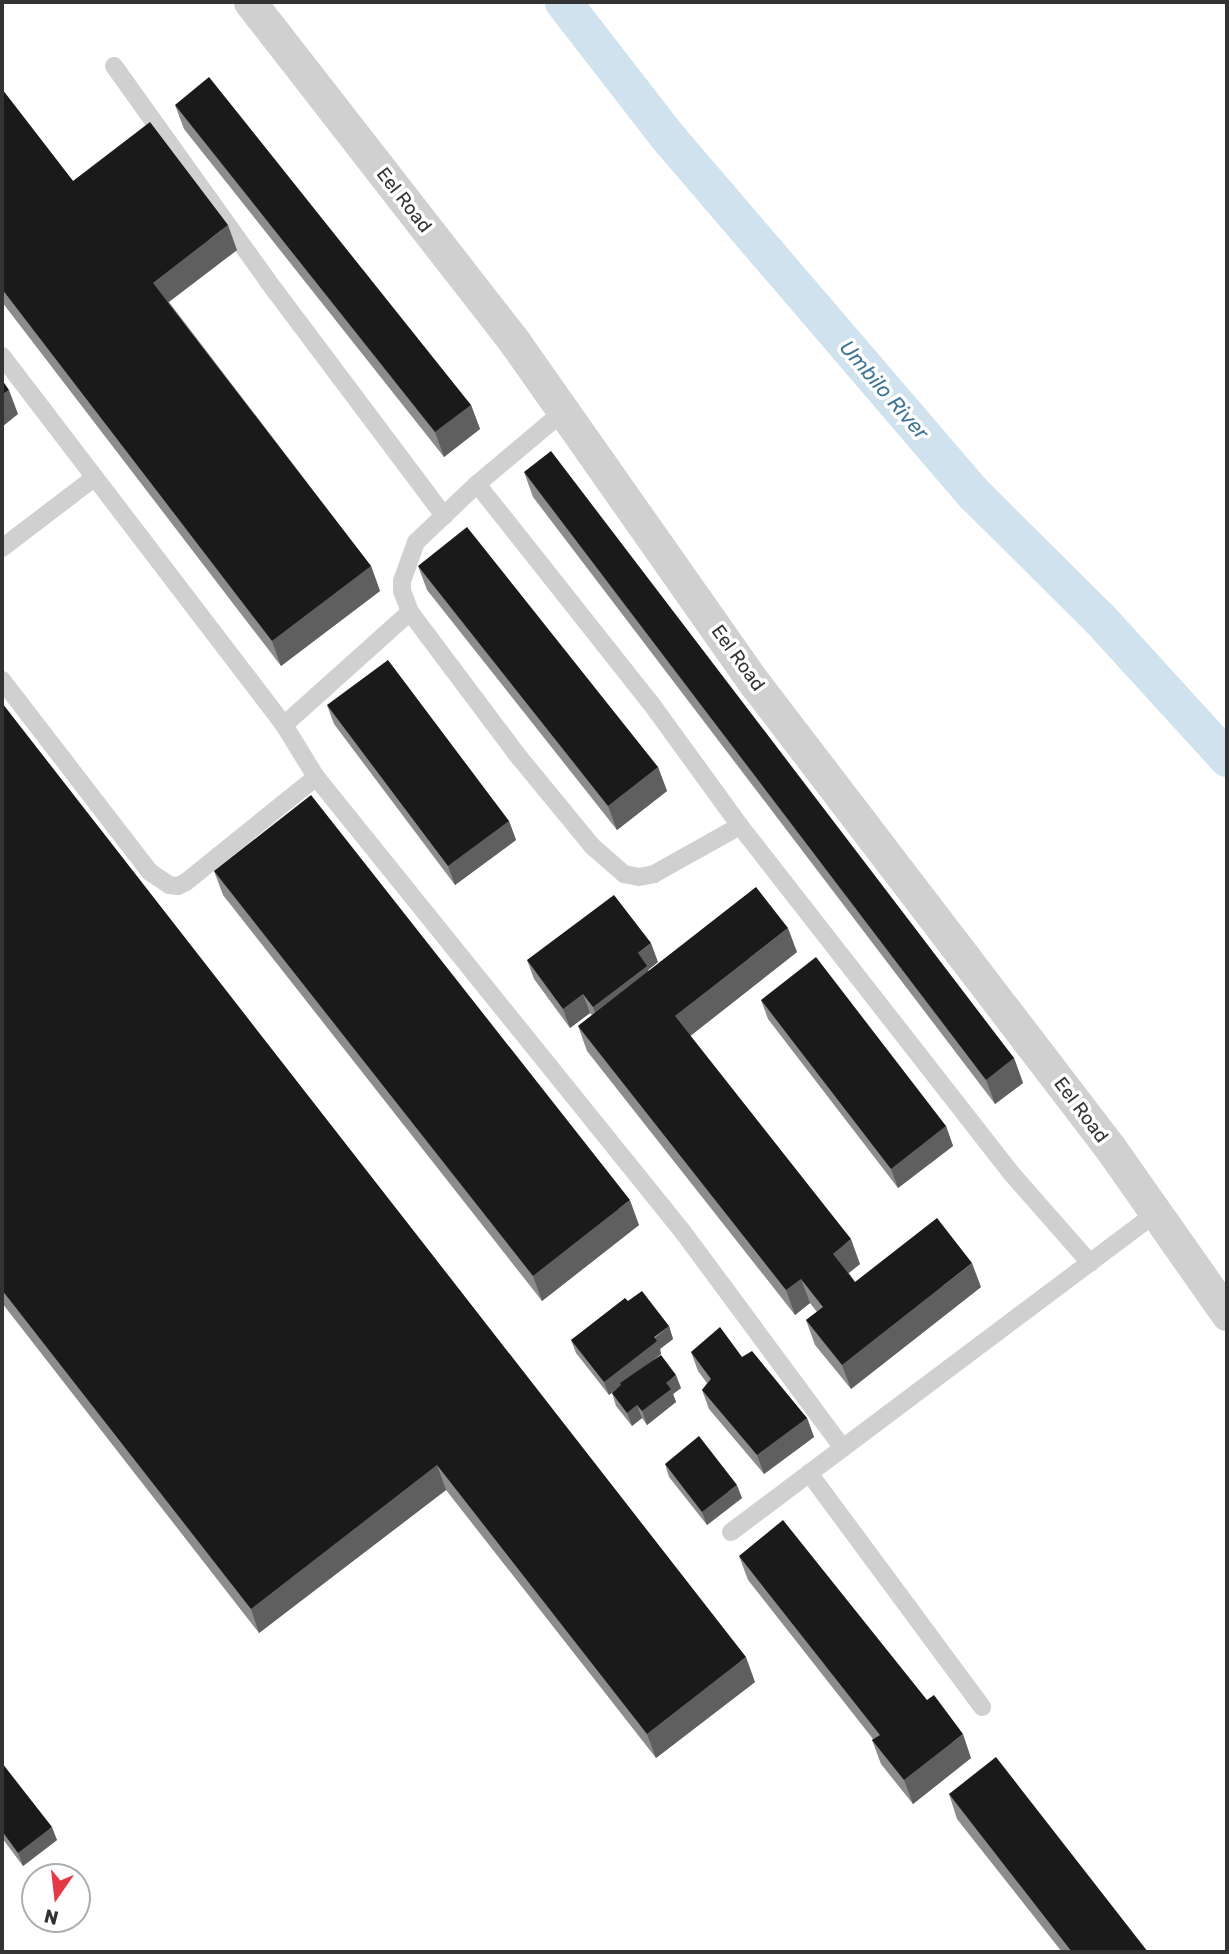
<!DOCTYPE html>
<html>
<head>
<meta charset="utf-8">
<style>
  body { margin:0 }
  #map { position:relative; width:1229px; height:1954px; overflow:hidden; background:#fff; font-family:Rubik,sans-serif }
  div>[style] { position:absolute }
  .canal>* { height:37px; margin:-18.5px; padding:0 18.5px; transform-origin:18.5px; border-radius:18.5px; background:#cfe2ee }
  .lane>* { height:18px; margin:-9px; padding:0 9px; transform-origin:9px; border-radius:9px; background:#d0d0d0 }
  .street>* { height:33px; margin:-16.5px; padding:0 16.5px; transform-origin:16.5px; border-radius:16.5px; background:#d0d0d0 }
  .wall>* { inset:0; background:#8c8c8c }
  .shaded-wall>* { inset:0; background:#5f5f5f }
  .building>* { inset:0; background:#1a1a1a }
  span { translate:-50% -50%; white-space:nowrap; text-align:center; line-height:1.15; -webkit-text-stroke:7px #fff; paint-order:stroke }
  .street-label { font-size:19px; color:#333 }
  .water-label { font-size:21px; color:#3f7597; font-style:italic }
  .frame { position:absolute; inset:0; border:4px solid #333; pointer-events:none }
  .north { position:absolute; left:21px; top:1863px; width:70px; height:70px; box-sizing:border-box; background:#fff; border:2px solid #adadad; border-radius:50%; rotate:194deg; font-size:19px; font-weight:700; line-height:28px; text-align:center; color:#333 }
  .north::after { content:''; display:block; margin:auto; width:24px; height:32px; background:#e63946; clip-path:polygon(50% 0,100% 100%,50% 72%,0 100%) }
</style>
</head>
<body>
<div id="map">
  <div class="canal">
    <div style="left:563px;top:2px;width:168px;rotate:52.2deg"></div>
    <div style="left:666px;top:135px;width:474px;rotate:49.4deg"></div>
    <div style="left:975px;top:495px;width:175px;rotate:44.8deg"></div>
    <div style="left:1099px;top:618px;width:190px;rotate:47.6deg"></div>
  </div>
  <div class="lane">
    <div style="left:114px;top:66px;width:263px;rotate:54.4deg"></div>
    <div style="left:267px;top:280px;width:295px;rotate:53.1deg"></div>
    <div style="left:2px;top:356px;width:464px;rotate:52.6deg"></div>
    <div style="left:284px;top:725px;width:169px;rotate:-41.9deg"></div>
    <div style="left:564px;top:411px;width:114px;rotate:140deg"></div>
    <div style="left:477px;top:484px;width:84px;rotate:136.4deg"></div>
    <div style="left:416px;top:542px;width:41px;rotate:109.7deg"></div>
    <div style="left:402px;top:581px;width:10px;rotate:90deg"></div>
    <div style="left:402px;top:591px;width:22px;rotate:69deg"></div>
    <div style="left:410px;top:612px;width:181px;rotate:53.1deg"></div>
    <div style="left:519px;top:757px;width:115px;rotate:50.6deg"></div>
    <div style="left:592px;top:846px;width:43px;rotate:41.2deg"></div>
    <div style="left:624px;top:874px;width:15px;rotate:11deg"></div>
    <div style="left:639px;top:877px;width:15px;rotate:-11deg"></div>
    <div style="left:654px;top:874px;width:98px;rotate:-29.2deg"></div>
    <div style="left:740px;top:826px;width:440px;rotate:52deg"></div>
    <div style="left:1011px;top:1173px;width:120px;rotate:48.7deg"></div>
    <div style="left:477px;top:484px;width:278px;rotate:51.6deg"></div>
    <div style="left:650px;top:702px;width:153px;rotate:54deg"></div>
    <div style="left:2px;top:548px;width:116px;rotate:-37.3deg"></div>
    <div style="left:2px;top:680px;width:242px;rotate:52.4deg"></div>
    <div style="left:150px;top:872px;width:23px;rotate:34deg"></div>
    <div style="left:169px;top:885px;width:9px;rotate:6deg"></div>
    <div style="left:178px;top:886px;width:9px;rotate:-27deg"></div>
    <div style="left:186px;top:882px;width:167px;rotate:-38.9deg"></div>
    <div style="left:316px;top:777px;width:585px;rotate:51.11deg"></div>
    <div style="left:683px;top:1232px;width:269px;rotate:53.5deg"></div>
    <div style="left:284px;top:725px;width:61px;rotate:58.4deg"></div>
    <div style="left:809px;top:1473px;width:291px;rotate:53.5deg"></div>
    <div style="left:731px;top:1532px;width:531px;rotate:-36.89deg"></div>
  </div>
  <div class="street">
    <div style="left:250px;top:2px;width:433px;rotate:52.1deg"></div>
    <div style="left:516px;top:344px;width:417px;rotate:54.9deg"></div>
    <div style="left:756px;top:685px;width:584px;rotate:52.58deg"></div>
    <div style="left:1111px;top:1149px;width:202px;rotate:54.9deg"></div>
  </div>
  <div class="wall">
    <div style="clip-path:polygon(2px 89px,73px 181px,237px 250px,169px 302px,371px 566px,380px 591px,281px 666px,2px 302px)"></div>
    <div style="clip-path:polygon(175px 105px,471px 405px,480px 429px,444px 457px,184px 129px)"></div>
    <div style="clip-path:polygon(524px 472px,1014px 1058px,1023px 1083px,995px 1104px,533px 497px)"></div>
    <div style="clip-path:polygon(418px 566px,658px 767px,667px 791px,617px 830px,427px 590px)"></div>
    <div style="clip-path:polygon(2px 703px,755px 1682px,656px 1758px,446px 1490px,259px 1633px,2px 1303px)"></div>
    <div style="clip-path:polygon(327px 705px,509px 821px,516px 840px,455px 885px,334px 724px)"></div>
    <div style="clip-path:polygon(214px 871px,639px 1225px,542px 1301px,223px 895px)"></div>
    <div style="clip-path:polygon(797px 952px,690px 1036px,860px 1264px,849px 1273px,855px 1282px,981px 1287px,851px 1389px,815px 1345px,806px 1320px,817px 1312px,810px 1303px,795px 1315px,587px 1051px,578px 1026px,592px 1015px,590px 1013px,570px 1028px,534px 979px,527px 960px,658px 962px,648px 970px,649px 971px)"></div>
    <div style="clip-path:polygon(761px 1000px,946px 1126px,953px 1146px,898px 1188px,768px 1019px)"></div>
    <div style="clip-path:polygon(628px 1301px,669px 1326px,673px 1339px,660px 1349px,661px 1354px,655px 1359px,681px 1388px,673px 1394px,676px 1402px,647px 1425px,642px 1418px,632px 1426px,616px 1406px,612px 1393px,621px 1386px,609px 1395px,576px 1353px,571px 1340px)"></div>
    <div style="clip-path:polygon(691px 1352px,742px 1357px,807px 1418px,814px 1437px,764px 1474px,709px 1409px,702px 1390px,707px 1383px,698px 1371px)"></div>
    <div style="clip-path:polygon(665px 1464px,742px 1498px,707px 1525px,669px 1477px)"></div>
    <div style="clip-path:polygon(739px 1556px,971px 1758px,913px 1804px,881px 1764px,872px 1740px,873px 1739px,748px 1580px)"></div>
    <div style="clip-path:polygon(2px 1763px,57px 1840px,23px 1866px,2px 1838px)"></div>
    <div style="clip-path:polygon(949px 1794px,1148px 1952px,1062px 1952px,957px 1819px)"></div>
  </div>
  <div class="shaded-wall">
    <div style="clip-path:polygon(228px 225px,237px 250px,162px 307px,153px 283px)"></div>
    <div style="clip-path:polygon(9px 390px,18px 414px,2px 427px,2px 395px)"></div>
    <div style="clip-path:polygon(471px 405px,480px 429px,444px 457px,435px 432px)"></div>
    <div style="clip-path:polygon(371px 566px,380px 591px,281px 666px,272px 641px)"></div>
    <div style="clip-path:polygon(658px 767px,667px 791px,617px 830px,608px 806px)"></div>
    <div style="clip-path:polygon(509px 821px,516px 840px,455px 885px,448px 866px)"></div>
    <div style="clip-path:polygon(788px 928px,797px 952px,684px 1041px,675px 1016px)"></div>
    <div style="clip-path:polygon(651px 943px,658px 962px,648px 970px,654px 986px,600px 1026px,593px 1007px,638px 953px)"></div>
    <div style="clip-path:polygon(583px 994px,590px 1013px,570px 1028px,563px 1009px)"></div>
    <div style="clip-path:polygon(1014px 1058px,1023px 1083px,995px 1104px,986px 1080px)"></div>
    <div style="clip-path:polygon(946px 1126px,953px 1146px,898px 1188px,891px 1169px)"></div>
    <div style="clip-path:polygon(630px 1200px,639px 1225px,542px 1301px,533px 1276px)"></div>
    <div style="clip-path:polygon(851px 1239px,860px 1264px,842px 1278px,833px 1254px)"></div>
    <div style="clip-path:polygon(972px 1263px,981px 1287px,851px 1389px,842px 1365px)"></div>
    <div style="clip-path:polygon(801px 1279px,810px 1303px,795px 1315px,786px 1290px)"></div>
    <div style="clip-path:polygon(669px 1326px,673px 1339px,660px 1349px,661px 1354px,609px 1395px,604px 1382px)"></div>
    <div style="clip-path:polygon(676px 1375px,681px 1388px,673px 1394px,676px 1402px,647px 1425px,642px 1411px,666px 1383px)"></div>
    <div style="clip-path:polygon(637px 1405px,642px 1418px,632px 1426px,627px 1413px)"></div>
    <div style="clip-path:polygon(807px 1418px,814px 1437px,764px 1474px,757px 1455px)"></div>
    <div style="clip-path:polygon(437px 1465px,446px 1490px,259px 1633px,251px 1609px)"></div>
    <div style="clip-path:polygon(737px 1485px,742px 1498px,707px 1525px,702px 1512px)"></div>
    <div style="clip-path:polygon(746px 1657px,755px 1682px,656px 1758px,647px 1734px)"></div>
    <div style="clip-path:polygon(963px 1734px,971px 1758px,913px 1804px,904px 1780px)"></div>
    <div style="clip-path:polygon(52px 1827px,57px 1840px,23px 1866px,18px 1853px)"></div>
  </div>
  <div class="building">
    <div style="clip-path:polygon(209px 77px,471px 405px,435px 432px,175px 105px)"></div>
    <div style="clip-path:polygon(2px 89px,73px 181px,150px 122px,228px 225px,153px 283px,371px 566px,272px 641px,2px 289px)"></div>
    <div style="clip-path:polygon(2px 380px,9px 390px,2px 395px)"></div>
    <div style="clip-path:polygon(551px 451px,1014px 1058px,986px 1080px,524px 472px)"></div>
    <div style="clip-path:polygon(467px 527px,658px 767px,608px 806px,418px 566px)"></div>
    <div style="clip-path:polygon(388px 660px,509px 821px,448px 866px,327px 705px)"></div>
    <div style="clip-path:polygon(2px 703px,746px 1657px,647px 1734px,437px 1465px,251px 1609px,2px 1290px)"></div>
    <div style="clip-path:polygon(311px 795px,630px 1200px,533px 1276px,214px 871px)"></div>
    <div style="clip-path:polygon(756px 887px,788px 928px,675px 1016px,851px 1239px,833px 1254px,855px 1282px,937px 1218px,972px 1263px,842px 1365px,806px 1320px,823px 1307px,801px 1279px,786px 1290px,578px 1026px)"></div>
    <div style="clip-path:polygon(614px 895px,651px 943px,638px 953px,647px 966px,593px 1007px,583px 994px,563px 1009px,527px 960px)"></div>
    <div style="clip-path:polygon(816px 957px,946px 1126px,891px 1169px,761px 1000px)"></div>
    <div style="clip-path:polygon(642px 1291px,669px 1326px,654px 1337px,657px 1341px,604px 1382px,571px 1340px,625px 1298px,628px 1301px)"></div>
    <div style="clip-path:polygon(720px 1327px,742px 1357px,752px 1351px,807px 1418px,757px 1455px,702px 1390px,711px 1379px,691px 1352px)"></div>
    <div style="clip-path:polygon(661px 1355px,676px 1375px,666px 1383px,671px 1389px,642px 1411px,637px 1405px,627px 1413px,612px 1393px,621px 1385px,620px 1383px)"></div>
    <div style="clip-path:polygon(699px 1436px,737px 1485px,702px 1512px,665px 1464px)"></div>
    <div style="clip-path:polygon(783px 1520px,927px 1700px,934px 1695px,963px 1734px,904px 1780px,872px 1740px,880px 1735px,739px 1556px)"></div>
    <div style="clip-path:polygon(996px 1757px,1148px 1952px,1072px 1952px,949px 1794px)"></div>
    <div style="clip-path:polygon(2px 1763px,52px 1827px,18px 1853px,2px 1831px)"></div>
  </div>
  <div class="street-label">
    <span style="left:404px;top:200px;rotate:52deg">Eel Road</span>
    <span style="left:738px;top:658px;rotate:54deg">Eel Road</span>
    <span style="left:1081px;top:1110px;rotate:53deg">Eel Road</span>
  </div>
  <div class="water-label">
    <span style="left:884px;top:390px;rotate:49deg">Umbilo River</span>
  </div>
  <div class="frame"></div>
  <div class="north">N</div>
</div>
</body>
</html>
